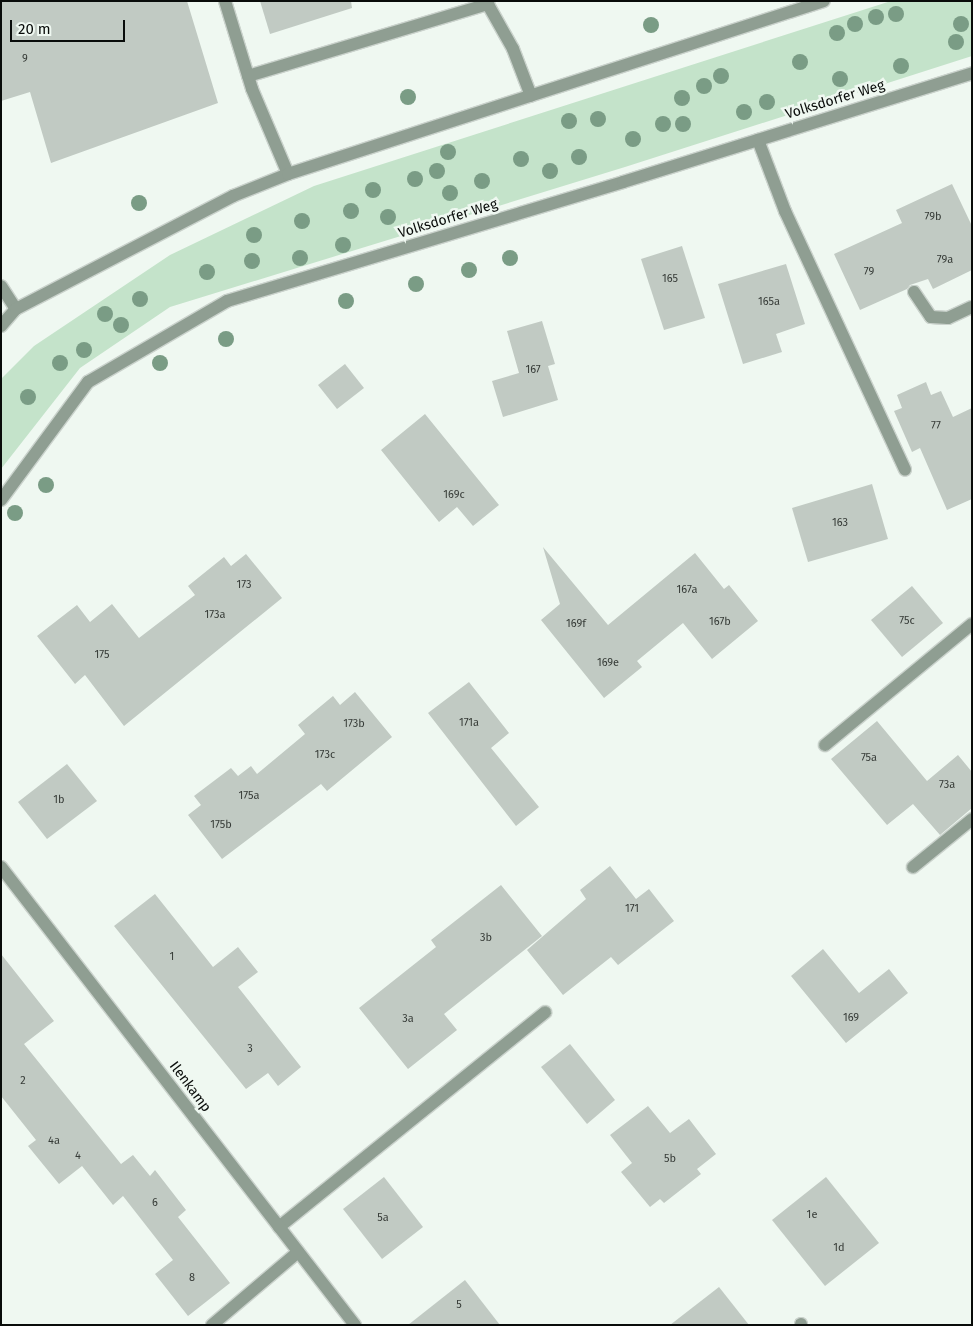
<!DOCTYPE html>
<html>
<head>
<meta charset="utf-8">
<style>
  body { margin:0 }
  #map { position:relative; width:973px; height:1326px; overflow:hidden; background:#eff8f1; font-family:"Fira Sans",sans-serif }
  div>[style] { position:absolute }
  .green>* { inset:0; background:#c4e3ca }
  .building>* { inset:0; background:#c1cac3 }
  .roads { filter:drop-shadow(1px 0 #cad2cc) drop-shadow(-1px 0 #cad2cc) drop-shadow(0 1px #cad2cc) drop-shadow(0 -1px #cad2cc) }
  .service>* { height:12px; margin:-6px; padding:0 6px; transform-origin:6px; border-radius:6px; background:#8f9e92 }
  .minor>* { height:12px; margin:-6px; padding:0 6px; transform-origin:6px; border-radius:6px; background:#8f9e92 }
  .tertiary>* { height:12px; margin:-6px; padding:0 6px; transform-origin:6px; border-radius:6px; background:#8f9e92 }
  .trees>* { width:16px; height:16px; margin:-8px; border-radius:50%; background:#7a9c85 }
  span { translate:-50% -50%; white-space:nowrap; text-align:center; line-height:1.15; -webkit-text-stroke:5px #eff8f1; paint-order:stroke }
  .number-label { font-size:11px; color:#373c38 }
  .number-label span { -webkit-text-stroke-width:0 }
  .street-label { font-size:14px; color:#090c0a }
  .frame { position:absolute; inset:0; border:2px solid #090c0a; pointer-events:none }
  .scale { position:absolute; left:10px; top:20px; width:115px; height:22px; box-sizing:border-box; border:2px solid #090c0a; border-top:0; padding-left:6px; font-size:15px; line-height:18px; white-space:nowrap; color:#090c0a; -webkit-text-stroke:4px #eff8f1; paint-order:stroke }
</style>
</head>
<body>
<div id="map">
  <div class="green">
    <div style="clip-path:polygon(891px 1px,972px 1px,972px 56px,625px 167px,170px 307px,80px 368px,1px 469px,1px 379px,34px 346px,170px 255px,314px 186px)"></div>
  </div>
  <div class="building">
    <div style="clip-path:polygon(1px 1px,187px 1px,218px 103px,51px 163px,30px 92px,1px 101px)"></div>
    <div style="clip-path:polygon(260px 1px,351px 1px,352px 8px,270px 34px)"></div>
    <div style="clip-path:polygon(952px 184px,972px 226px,972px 270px,933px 289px,928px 279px,910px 285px,907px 289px,860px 310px,834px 254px,902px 223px,896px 210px)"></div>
    <div style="clip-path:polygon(682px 246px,705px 318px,664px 330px,641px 259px)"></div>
    <div style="clip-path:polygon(786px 264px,805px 324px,776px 334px,782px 352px,743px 364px,718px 284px)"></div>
    <div style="clip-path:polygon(542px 321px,555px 364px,548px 366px,558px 400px,503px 417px,492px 381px,519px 373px,507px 331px)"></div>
    <div style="clip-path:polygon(345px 364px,364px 388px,337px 409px,318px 385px)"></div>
    <div style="clip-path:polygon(926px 382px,931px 395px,941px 391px,953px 417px,972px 408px,972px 499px,947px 510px,920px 448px,912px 452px,894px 411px,902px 408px,897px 395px)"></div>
    <div style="clip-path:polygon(425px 414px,499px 505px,473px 526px,457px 507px,439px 522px,381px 450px)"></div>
    <div style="clip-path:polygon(872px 484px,888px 539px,808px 562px,792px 508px)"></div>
    <div style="clip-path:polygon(543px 547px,608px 625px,695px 553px,724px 589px,729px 585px,758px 621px,712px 659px,683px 623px,637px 661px,642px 667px,604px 698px,541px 620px,560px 604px)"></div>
    <div style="clip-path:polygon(246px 554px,282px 598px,124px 726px,85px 675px,75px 684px,37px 636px,77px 605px,90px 622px,112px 604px,139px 638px,195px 595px,188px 586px,224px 557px,231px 566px)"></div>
    <div style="clip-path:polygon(912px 586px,943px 623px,902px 657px,871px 620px)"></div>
    <div style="clip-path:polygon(469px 682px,509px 733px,491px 748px,539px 807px,516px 826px,428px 713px)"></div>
    <div style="clip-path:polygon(355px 692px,392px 737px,327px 791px,321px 784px,222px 859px,188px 815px,201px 805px,194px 796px,231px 768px,238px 776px,251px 766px,257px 774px,305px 734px,298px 725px,333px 696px,340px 705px)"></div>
    <div style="clip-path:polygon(877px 721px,927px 781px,958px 755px,972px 772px,972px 808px,940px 835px,913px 804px,887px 825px,831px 759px)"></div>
    <div style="clip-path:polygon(67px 764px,97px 801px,47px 839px,18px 802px)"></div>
    <div style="clip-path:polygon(610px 866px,636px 899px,649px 889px,674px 921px,618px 965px,611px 957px,563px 995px,527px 950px,586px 899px,580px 890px)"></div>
    <div style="clip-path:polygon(501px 885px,542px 936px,444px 1014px,457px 1030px,408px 1069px,359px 1008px,436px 947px,431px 940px)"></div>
    <div style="clip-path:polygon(155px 894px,213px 967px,238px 947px,258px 972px,238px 987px,301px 1067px,278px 1086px,268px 1073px,246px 1089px,114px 926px)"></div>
    <div style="clip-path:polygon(823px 949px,859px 993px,889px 969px,908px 993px,846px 1043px,791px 976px)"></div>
    <div style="clip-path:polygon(1px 954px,54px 1021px,24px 1044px,121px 1164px,133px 1155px,150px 1176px,155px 1170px,186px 1210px,178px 1217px,230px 1283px,188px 1316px,155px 1274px,173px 1260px,123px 1196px,113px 1205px,82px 1166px,59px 1184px,28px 1146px,36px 1140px,1px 1096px)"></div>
    <div style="clip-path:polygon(570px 1044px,615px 1100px,587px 1124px,541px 1067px)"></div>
    <div style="clip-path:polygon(648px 1106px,670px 1133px,689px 1119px,716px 1154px,697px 1169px,701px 1174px,664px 1203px,660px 1199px,650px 1207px,621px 1172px,632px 1163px,610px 1135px)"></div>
    <div style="clip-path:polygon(384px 1177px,423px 1227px,382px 1259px,343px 1209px)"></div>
    <div style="clip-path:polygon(826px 1177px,879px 1243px,825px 1286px,772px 1220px)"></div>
    <div style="clip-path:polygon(465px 1280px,500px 1325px,408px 1325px)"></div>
    <div style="clip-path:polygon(719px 1287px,749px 1325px,670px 1325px)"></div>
  </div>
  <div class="roads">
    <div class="service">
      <div style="left:225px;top:1px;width:92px;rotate:72.9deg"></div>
      <div style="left:252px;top:89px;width:92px;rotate:67deg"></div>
      <div style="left:486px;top:1px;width:55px;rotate:60.6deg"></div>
      <div style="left:513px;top:49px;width:50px;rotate:69deg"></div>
      <div style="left:248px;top:76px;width:251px;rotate:-16.7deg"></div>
      <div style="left:758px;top:140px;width:76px;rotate:69.2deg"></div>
      <div style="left:785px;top:211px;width:285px;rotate:65.1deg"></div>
      <div style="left:914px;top:292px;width:30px;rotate:56deg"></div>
      <div style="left:931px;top:317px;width:17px;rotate:3deg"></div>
      <div style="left:948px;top:318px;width:26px;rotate:-25deg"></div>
      <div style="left:825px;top:745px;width:190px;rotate:-39.5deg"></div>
      <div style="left:913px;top:867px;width:76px;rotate:-39.1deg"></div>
      <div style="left:279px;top:1227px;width:342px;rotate:-38.9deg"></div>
      <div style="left:801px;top:1324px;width:1px;rotate:90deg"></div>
      <div style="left:212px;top:1325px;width:113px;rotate:-40.3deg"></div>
    </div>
    <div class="minor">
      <div style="left:1px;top:286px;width:27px;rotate:57deg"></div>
      <div style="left:1px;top:500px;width:147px;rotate:-53.6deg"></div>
      <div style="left:88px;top:382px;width:161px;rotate:-30.2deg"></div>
      <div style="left:227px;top:301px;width:413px;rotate:-16.7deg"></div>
      <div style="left:623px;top:182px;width:366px;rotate:-17.3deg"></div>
      <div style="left:1px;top:867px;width:579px;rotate:52.3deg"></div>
    </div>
    <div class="tertiary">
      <div style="left:1px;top:326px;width:23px;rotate:-49deg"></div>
      <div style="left:16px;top:309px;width:245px;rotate:-27.5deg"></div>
      <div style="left:233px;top:196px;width:59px;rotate:-21.8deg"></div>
      <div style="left:288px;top:174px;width:563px;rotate:-17.89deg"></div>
    </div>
  </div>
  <div class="trees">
    <div style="left:896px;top:14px"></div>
    <div style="left:876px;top:17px"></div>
    <div style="left:855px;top:24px"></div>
    <div style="left:961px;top:24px"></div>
    <div style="left:651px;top:25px"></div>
    <div style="left:837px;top:33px"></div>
    <div style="left:956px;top:42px"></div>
    <div style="left:800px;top:62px"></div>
    <div style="left:901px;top:66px"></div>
    <div style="left:721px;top:76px"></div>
    <div style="left:840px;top:79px"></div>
    <div style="left:704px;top:86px"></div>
    <div style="left:408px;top:97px"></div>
    <div style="left:682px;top:98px"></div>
    <div style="left:767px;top:102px"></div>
    <div style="left:744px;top:112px"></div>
    <div style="left:598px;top:119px"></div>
    <div style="left:569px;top:121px"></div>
    <div style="left:663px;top:124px"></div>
    <div style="left:683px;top:124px"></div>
    <div style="left:633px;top:139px"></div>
    <div style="left:448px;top:152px"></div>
    <div style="left:579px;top:157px"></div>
    <div style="left:521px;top:159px"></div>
    <div style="left:437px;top:171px"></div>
    <div style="left:550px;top:171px"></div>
    <div style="left:415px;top:179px"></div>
    <div style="left:482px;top:181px"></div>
    <div style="left:373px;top:190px"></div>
    <div style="left:450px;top:193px"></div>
    <div style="left:139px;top:203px"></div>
    <div style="left:351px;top:211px"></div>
    <div style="left:388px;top:217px"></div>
    <div style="left:302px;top:221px"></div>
    <div style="left:254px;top:235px"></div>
    <div style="left:343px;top:245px"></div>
    <div style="left:300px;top:258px"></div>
    <div style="left:510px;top:258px"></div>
    <div style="left:252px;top:261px"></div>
    <div style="left:469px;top:270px"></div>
    <div style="left:207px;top:272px"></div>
    <div style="left:416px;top:284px"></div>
    <div style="left:140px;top:299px"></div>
    <div style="left:346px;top:301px"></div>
    <div style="left:105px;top:314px"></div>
    <div style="left:121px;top:325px"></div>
    <div style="left:226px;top:339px"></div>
    <div style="left:84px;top:350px"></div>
    <div style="left:60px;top:363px"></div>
    <div style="left:160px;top:363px"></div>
    <div style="left:28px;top:397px"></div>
    <div style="left:46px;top:485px"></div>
    <div style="left:15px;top:513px"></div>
  </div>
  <div class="number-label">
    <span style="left:25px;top:59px">9</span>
    <span style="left:933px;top:217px">79b</span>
    <span style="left:945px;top:260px">79a</span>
    <span style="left:869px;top:272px">79</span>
    <span style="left:670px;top:279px">165</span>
    <span style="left:769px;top:302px">165a</span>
    <span style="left:533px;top:370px">167</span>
    <span style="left:936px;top:426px">77</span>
    <span style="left:454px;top:495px">169c</span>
    <span style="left:840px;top:523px">163</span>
    <span style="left:244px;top:585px">173</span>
    <span style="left:687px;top:590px">167a</span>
    <span style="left:215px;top:615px">173a</span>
    <span style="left:907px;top:621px">75c</span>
    <span style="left:720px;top:622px">167b</span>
    <span style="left:576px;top:624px">169f</span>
    <span style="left:102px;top:655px">175</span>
    <span style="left:608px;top:663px">169e</span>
    <span style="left:469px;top:723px">171a</span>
    <span style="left:354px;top:724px">173b</span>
    <span style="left:325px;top:755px">173c</span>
    <span style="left:869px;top:758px">75a</span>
    <span style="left:947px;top:785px">73a</span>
    <span style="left:249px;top:796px">175a</span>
    <span style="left:59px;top:800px">1b</span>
    <span style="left:221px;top:825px">175b</span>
    <span style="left:632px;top:909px">171</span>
    <span style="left:486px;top:938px">3b</span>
    <span style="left:172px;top:957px">1</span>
    <span style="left:851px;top:1018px">169</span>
    <span style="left:408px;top:1019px">3a</span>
    <span style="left:250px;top:1049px">3</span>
    <span style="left:23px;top:1081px">2</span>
    <span style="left:54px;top:1141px">4a</span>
    <span style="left:78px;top:1156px">4</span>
    <span style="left:670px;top:1159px">5b</span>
    <span style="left:155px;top:1203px">6</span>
    <span style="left:812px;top:1215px">1e</span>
    <span style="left:383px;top:1218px">5a</span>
    <span style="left:839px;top:1248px">1d</span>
    <span style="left:192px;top:1278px">8</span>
    <span style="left:459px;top:1305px">5</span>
  </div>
  <div class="street-label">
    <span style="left:835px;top:100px;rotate:-17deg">Volksdorfer Weg</span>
    <span style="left:448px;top:219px;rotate:-17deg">Volksdorfer Weg</span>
    <span style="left:190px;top:1087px;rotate:53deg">Ilenkamp</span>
  </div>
  <div class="frame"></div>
  <div class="scale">20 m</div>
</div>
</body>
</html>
